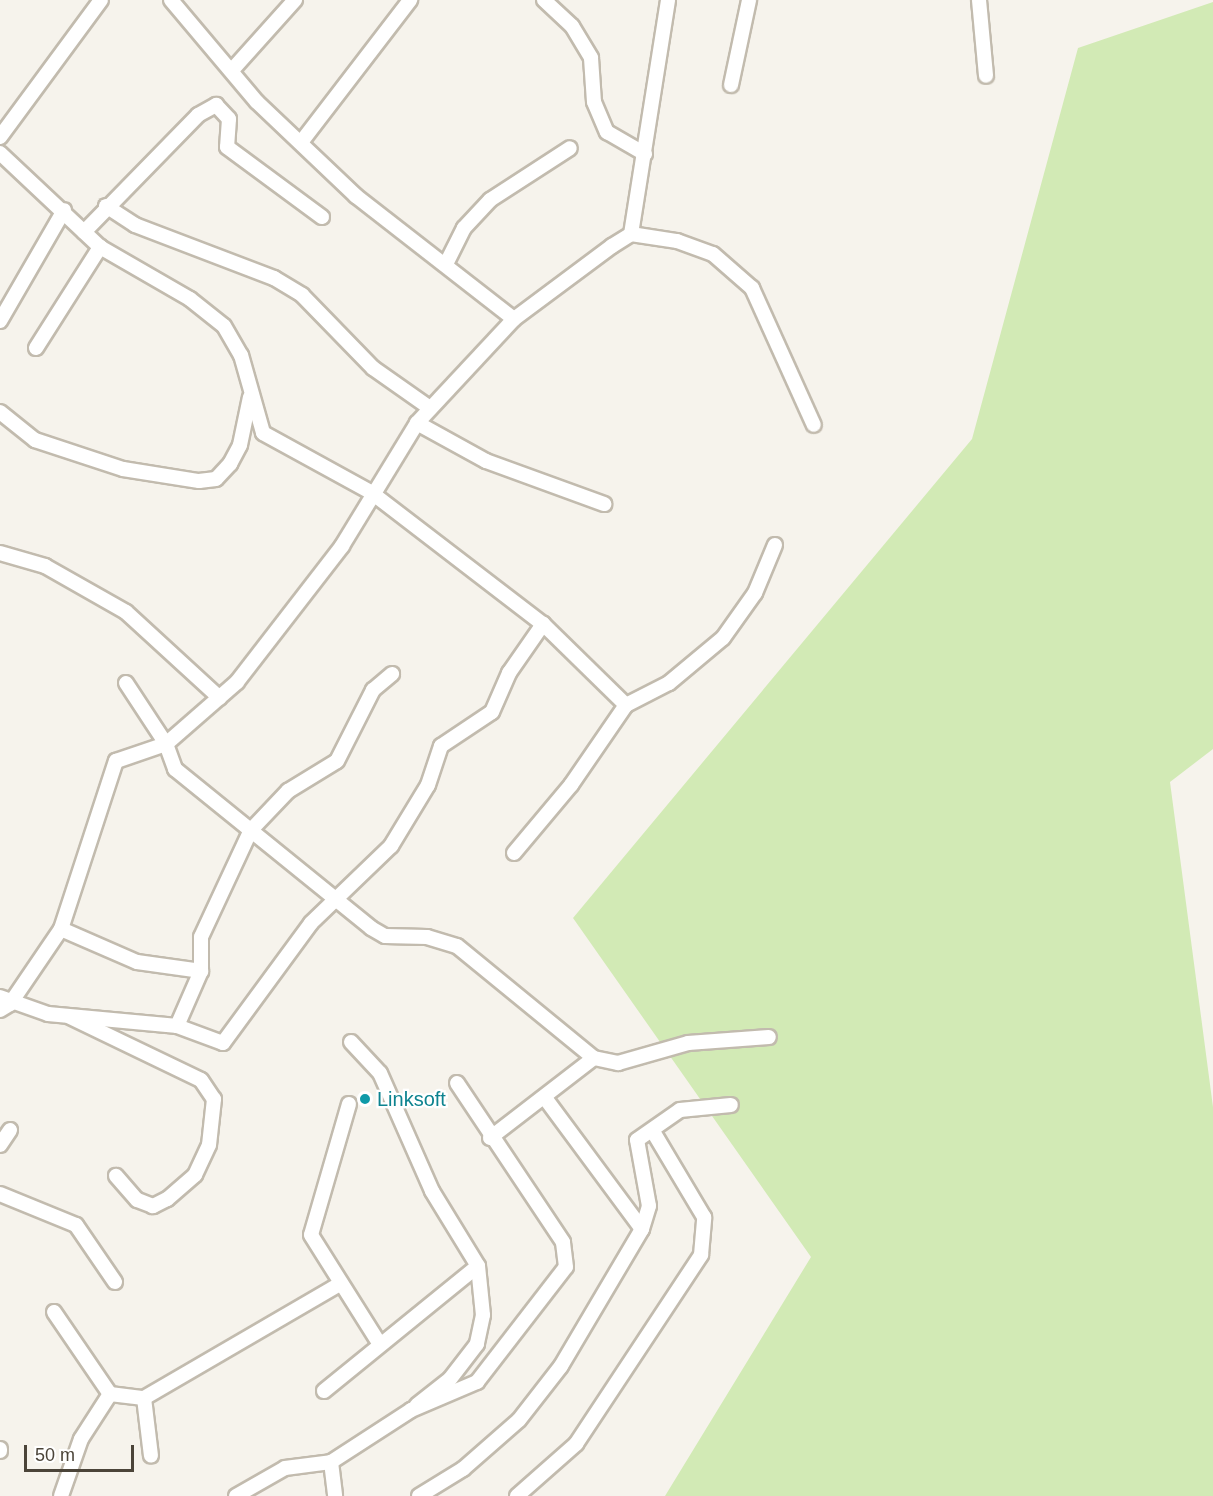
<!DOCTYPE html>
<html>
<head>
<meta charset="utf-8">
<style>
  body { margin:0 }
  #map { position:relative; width:1213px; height:1496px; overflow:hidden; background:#f6f3ec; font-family:Helvetica,sans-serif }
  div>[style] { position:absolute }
  .green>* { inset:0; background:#d2eab5 }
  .roads { filter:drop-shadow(2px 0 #c2bbae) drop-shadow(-2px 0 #c2bbae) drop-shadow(0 2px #c2bbae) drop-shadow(0 -2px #c2bbae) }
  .minor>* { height:14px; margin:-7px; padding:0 7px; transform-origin:7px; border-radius:7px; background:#fff }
  .dots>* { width:16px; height:16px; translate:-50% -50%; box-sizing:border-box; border:3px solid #fff; border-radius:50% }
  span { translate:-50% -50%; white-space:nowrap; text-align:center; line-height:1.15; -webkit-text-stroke:4.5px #fff; paint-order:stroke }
  .culture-label { font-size:20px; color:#0d838f }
  .left { translate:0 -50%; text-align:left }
  .scale { position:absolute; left:24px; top:1445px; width:110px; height:27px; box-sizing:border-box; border:3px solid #4b4439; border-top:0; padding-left:8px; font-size:18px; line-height:21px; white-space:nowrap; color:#4b4439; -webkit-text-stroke:4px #fff; paint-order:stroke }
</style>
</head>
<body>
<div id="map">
  <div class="green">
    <div style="clip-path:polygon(1213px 2px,1213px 749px,1170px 782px,1213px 1107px,1213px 1496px,665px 1496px,811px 1257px,573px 918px,972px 439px,1078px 48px)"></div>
  </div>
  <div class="roads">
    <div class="minor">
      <div style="left:171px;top:0;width:133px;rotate:49.9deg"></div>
      <div style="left:257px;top:102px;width:137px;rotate:43.5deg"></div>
      <div style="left:356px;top:196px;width:200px;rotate:37.9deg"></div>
      <div style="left:544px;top:0;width:38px;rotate:43deg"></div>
      <div style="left:572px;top:26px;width:37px;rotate:59deg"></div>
      <div style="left:591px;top:58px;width:44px;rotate:86.1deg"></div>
      <div style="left:594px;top:102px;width:33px;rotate:67deg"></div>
      <div style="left:607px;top:132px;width:44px;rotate:30.1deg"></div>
      <div style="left:979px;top:0;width:76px;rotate:84.7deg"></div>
      <div style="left:233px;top:69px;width:93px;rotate:-48.1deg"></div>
      <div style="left:731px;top:85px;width:87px;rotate:-78deg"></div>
      <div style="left:0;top:137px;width:170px;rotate:-53.6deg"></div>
      <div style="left:302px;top:141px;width:178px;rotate:-52.5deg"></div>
      <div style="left:0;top:153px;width:137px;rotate:43.2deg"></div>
      <div style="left:100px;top:247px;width:104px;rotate:30deg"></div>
      <div style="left:190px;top:299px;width:43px;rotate:38.5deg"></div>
      <div style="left:224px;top:326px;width:34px;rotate:60deg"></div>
      <div style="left:241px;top:355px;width:81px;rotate:74.2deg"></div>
      <div style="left:263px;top:433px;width:124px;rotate:28.8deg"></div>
      <div style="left:372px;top:493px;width:215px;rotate:37.5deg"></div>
      <div style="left:543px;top:624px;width:116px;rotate:44.3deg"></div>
      <div style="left:106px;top:206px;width:35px;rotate:33deg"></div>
      <div style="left:135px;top:225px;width:149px;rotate:20.9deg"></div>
      <div style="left:274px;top:278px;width:33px;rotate:31deg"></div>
      <div style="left:302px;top:295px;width:102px;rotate:45.8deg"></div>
      <div style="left:373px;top:368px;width:70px;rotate:35.1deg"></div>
      <div style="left:84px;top:232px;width:163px;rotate:-45.7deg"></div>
      <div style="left:198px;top:115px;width:21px;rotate:-29deg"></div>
      <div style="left:216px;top:105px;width:19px;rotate:47deg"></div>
      <div style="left:229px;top:119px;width:28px;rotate:94deg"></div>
      <div style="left:227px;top:147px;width:118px;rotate:36.4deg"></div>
      <div style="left:631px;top:234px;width:237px;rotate:-81deg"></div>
      <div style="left:446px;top:264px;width:40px;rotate:-63.4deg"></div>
      <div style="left:464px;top:228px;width:38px;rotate:-47deg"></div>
      <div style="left:490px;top:200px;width:95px;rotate:-33deg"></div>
      <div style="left:0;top:321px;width:128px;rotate:-60deg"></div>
      <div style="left:36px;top:348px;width:120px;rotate:-57.6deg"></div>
      <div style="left:0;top:412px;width:45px;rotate:38.7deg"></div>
      <div style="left:35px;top:440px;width:93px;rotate:18.2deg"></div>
      <div style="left:123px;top:469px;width:77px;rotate:9deg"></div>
      <div style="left:199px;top:481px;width:17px;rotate:-7deg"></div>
      <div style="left:216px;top:479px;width:21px;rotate:-47deg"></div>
      <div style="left:230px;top:464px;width:21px;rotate:-62deg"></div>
      <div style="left:240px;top:445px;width:49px;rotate:-78.2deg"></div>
      <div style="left:417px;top:423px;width:79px;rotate:28.8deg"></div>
      <div style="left:486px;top:461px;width:126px;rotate:20deg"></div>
      <div style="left:0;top:553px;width:47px;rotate:16.1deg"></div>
      <div style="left:45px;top:566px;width:93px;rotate:29.6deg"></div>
      <div style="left:126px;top:612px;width:127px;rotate:42.5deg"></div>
      <div style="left:126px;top:683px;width:73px;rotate:56.7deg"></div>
      <div style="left:166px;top:744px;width:27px;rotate:70deg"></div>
      <div style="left:175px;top:769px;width:252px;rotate:39deg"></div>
      <div style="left:371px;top:928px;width:16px;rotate:30deg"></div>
      <div style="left:385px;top:936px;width:42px;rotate:1.4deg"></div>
      <div style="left:427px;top:937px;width:31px;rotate:17deg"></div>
      <div style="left:457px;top:946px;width:177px;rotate:39.3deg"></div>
      <div style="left:514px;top:853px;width:89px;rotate:-50deg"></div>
      <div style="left:571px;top:785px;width:97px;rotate:-55.5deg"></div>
      <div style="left:626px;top:705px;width:48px;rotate:-27.1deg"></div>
      <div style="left:669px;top:683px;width:70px;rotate:-39.8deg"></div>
      <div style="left:723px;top:638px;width:55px;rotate:-54.6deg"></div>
      <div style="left:755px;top:593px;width:52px;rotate:-67.4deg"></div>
      <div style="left:61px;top:929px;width:83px;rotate:23.5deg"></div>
      <div style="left:137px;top:962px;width:65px;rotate:8deg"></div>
      <div style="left:0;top:997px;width:51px;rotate:19.5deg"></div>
      <div style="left:48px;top:1014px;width:130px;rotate:5.3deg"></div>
      <div style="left:177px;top:1026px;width:49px;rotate:20.3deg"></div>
      <div style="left:223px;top:1043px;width:149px;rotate:-53.7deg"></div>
      <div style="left:311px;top:923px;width:111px;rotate:-43.9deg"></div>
      <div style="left:391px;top:846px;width:71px;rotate:-58.8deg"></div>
      <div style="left:428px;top:785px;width:41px;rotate:-71.6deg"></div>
      <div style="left:441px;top:746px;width:61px;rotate:-33.7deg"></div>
      <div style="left:492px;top:712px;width:43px;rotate:-66.4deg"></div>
      <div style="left:509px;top:673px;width:60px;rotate:-55.2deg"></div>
      <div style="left:0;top:1010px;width:12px;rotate:-31deg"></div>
      <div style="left:10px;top:1004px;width:91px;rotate:-55.8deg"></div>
      <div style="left:61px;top:929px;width:177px;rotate:-71.9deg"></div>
      <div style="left:116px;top:761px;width:53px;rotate:-18.8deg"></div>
      <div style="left:166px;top:744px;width:94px;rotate:-41.1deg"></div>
      <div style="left:237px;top:682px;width:172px;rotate:-52.3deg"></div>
      <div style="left:342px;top:546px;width:144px;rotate:-58.6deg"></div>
      <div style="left:417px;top:423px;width:142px;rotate:-47deg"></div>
      <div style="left:514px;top:319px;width:122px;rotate:-36.7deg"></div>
      <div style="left:612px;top:246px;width:22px;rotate:-32deg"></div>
      <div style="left:631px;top:234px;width:47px;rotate:8.7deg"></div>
      <div style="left:677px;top:241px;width:38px;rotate:20deg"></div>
      <div style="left:713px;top:254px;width:52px;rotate:41.1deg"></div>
      <div style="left:752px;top:288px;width:150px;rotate:65.7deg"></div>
      <div style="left:70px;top:1017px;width:145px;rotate:25.7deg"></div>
      <div style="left:201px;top:1080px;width:23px;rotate:56deg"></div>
      <div style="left:214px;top:1099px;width:46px;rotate:96.2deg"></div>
      <div style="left:209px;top:1145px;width:33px;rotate:115deg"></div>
      <div style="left:195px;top:1175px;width:37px;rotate:139deg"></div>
      <div style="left:167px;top:1199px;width:16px;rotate:153deg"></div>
      <div style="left:153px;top:1206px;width:17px;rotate:-159deg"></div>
      <div style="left:137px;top:1200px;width:32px;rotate:-131deg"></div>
      <div style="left:177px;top:1026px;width:60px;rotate:-66.4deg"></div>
      <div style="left:201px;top:971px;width:34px;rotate:-90deg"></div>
      <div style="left:201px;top:937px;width:118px;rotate:-65deg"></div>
      <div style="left:251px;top:830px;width:54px;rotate:-46.5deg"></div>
      <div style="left:288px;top:791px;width:57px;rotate:-31.5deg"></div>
      <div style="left:337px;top:761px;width:80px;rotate:-63.1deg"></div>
      <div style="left:373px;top:690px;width:25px;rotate:-40deg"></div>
      <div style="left:351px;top:1042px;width:42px;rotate:46.9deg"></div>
      <div style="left:380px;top:1073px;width:129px;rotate:66.2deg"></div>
      <div style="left:432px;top:1191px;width:88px;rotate:58.5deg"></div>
      <div style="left:478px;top:1266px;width:49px;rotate:84.2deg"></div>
      <div style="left:483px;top:1315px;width:30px;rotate:102deg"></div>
      <div style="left:477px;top:1344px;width:44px;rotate:127.6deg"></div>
      <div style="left:450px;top:1379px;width:42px;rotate:141.8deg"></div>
      <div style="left:349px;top:1104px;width:136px;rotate:106.2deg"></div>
      <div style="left:311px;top:1235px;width:128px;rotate:57.8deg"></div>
      <div style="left:490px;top:1138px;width:131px;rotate:-37.6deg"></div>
      <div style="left:594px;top:1058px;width:25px;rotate:12deg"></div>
      <div style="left:618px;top:1063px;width:73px;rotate:-15.9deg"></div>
      <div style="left:688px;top:1043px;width:81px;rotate:-4.2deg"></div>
      <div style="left:0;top:1145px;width:18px;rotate:-56deg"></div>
      <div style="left:0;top:1194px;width:82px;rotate:22.2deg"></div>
      <div style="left:76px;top:1225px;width:69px;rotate:55.6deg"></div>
      <div style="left:642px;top:1229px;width:24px;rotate:-73deg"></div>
      <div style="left:649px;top:1206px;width:67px;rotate:-100.3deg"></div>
      <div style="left:637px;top:1140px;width:52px;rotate:-34.9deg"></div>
      <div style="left:680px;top:1110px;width:51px;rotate:-5.6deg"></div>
      <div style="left:54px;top:1312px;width:99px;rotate:55.7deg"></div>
      <div style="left:324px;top:1391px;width:198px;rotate:-39.1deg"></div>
      <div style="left:144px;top:1398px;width:58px;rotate:83.1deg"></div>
      <div style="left:0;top:1451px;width:2px;rotate:-90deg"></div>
      <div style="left:331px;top:1462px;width:34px;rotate:83deg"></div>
      <div style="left:61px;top:1496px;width:60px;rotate:-70.7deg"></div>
      <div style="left:81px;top:1439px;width:54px;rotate:-57.2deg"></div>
      <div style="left:110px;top:1394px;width:34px;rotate:7deg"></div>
      <div style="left:144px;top:1398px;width:227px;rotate:-30.2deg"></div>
      <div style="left:236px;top:1496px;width:56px;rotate:-29.7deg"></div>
      <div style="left:285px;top:1468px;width:46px;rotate:-7.4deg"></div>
      <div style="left:331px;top:1462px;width:95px;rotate:-33deg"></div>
      <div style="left:411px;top:1410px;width:72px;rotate:-23deg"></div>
      <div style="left:477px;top:1382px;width:145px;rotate:-52.3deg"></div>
      <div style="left:566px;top:1267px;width:25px;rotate:-97deg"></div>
      <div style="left:563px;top:1242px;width:191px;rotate:-123.7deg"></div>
      <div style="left:419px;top:1496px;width:52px;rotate:-31.5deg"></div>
      <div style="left:463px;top:1469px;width:74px;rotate:-41.2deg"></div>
      <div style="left:519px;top:1420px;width:68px;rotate:-52.1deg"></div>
      <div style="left:561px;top:1366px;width:159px;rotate:-59.4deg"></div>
      <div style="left:642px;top:1229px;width:163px;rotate:-126.5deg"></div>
      <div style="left:517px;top:1496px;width:79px;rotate:-41.4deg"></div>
      <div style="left:576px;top:1444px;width:227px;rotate:-56.5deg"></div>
      <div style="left:701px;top:1255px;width:38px;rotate:-85deg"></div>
      <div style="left:704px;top:1217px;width:98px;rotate:-120.8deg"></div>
    </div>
  </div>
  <div class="dots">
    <div style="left:365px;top:1099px;background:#0f9aa8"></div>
  </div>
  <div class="culture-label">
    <span class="left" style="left:377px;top:1099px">Linksoft</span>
  </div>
  <div class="scale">50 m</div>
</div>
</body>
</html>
